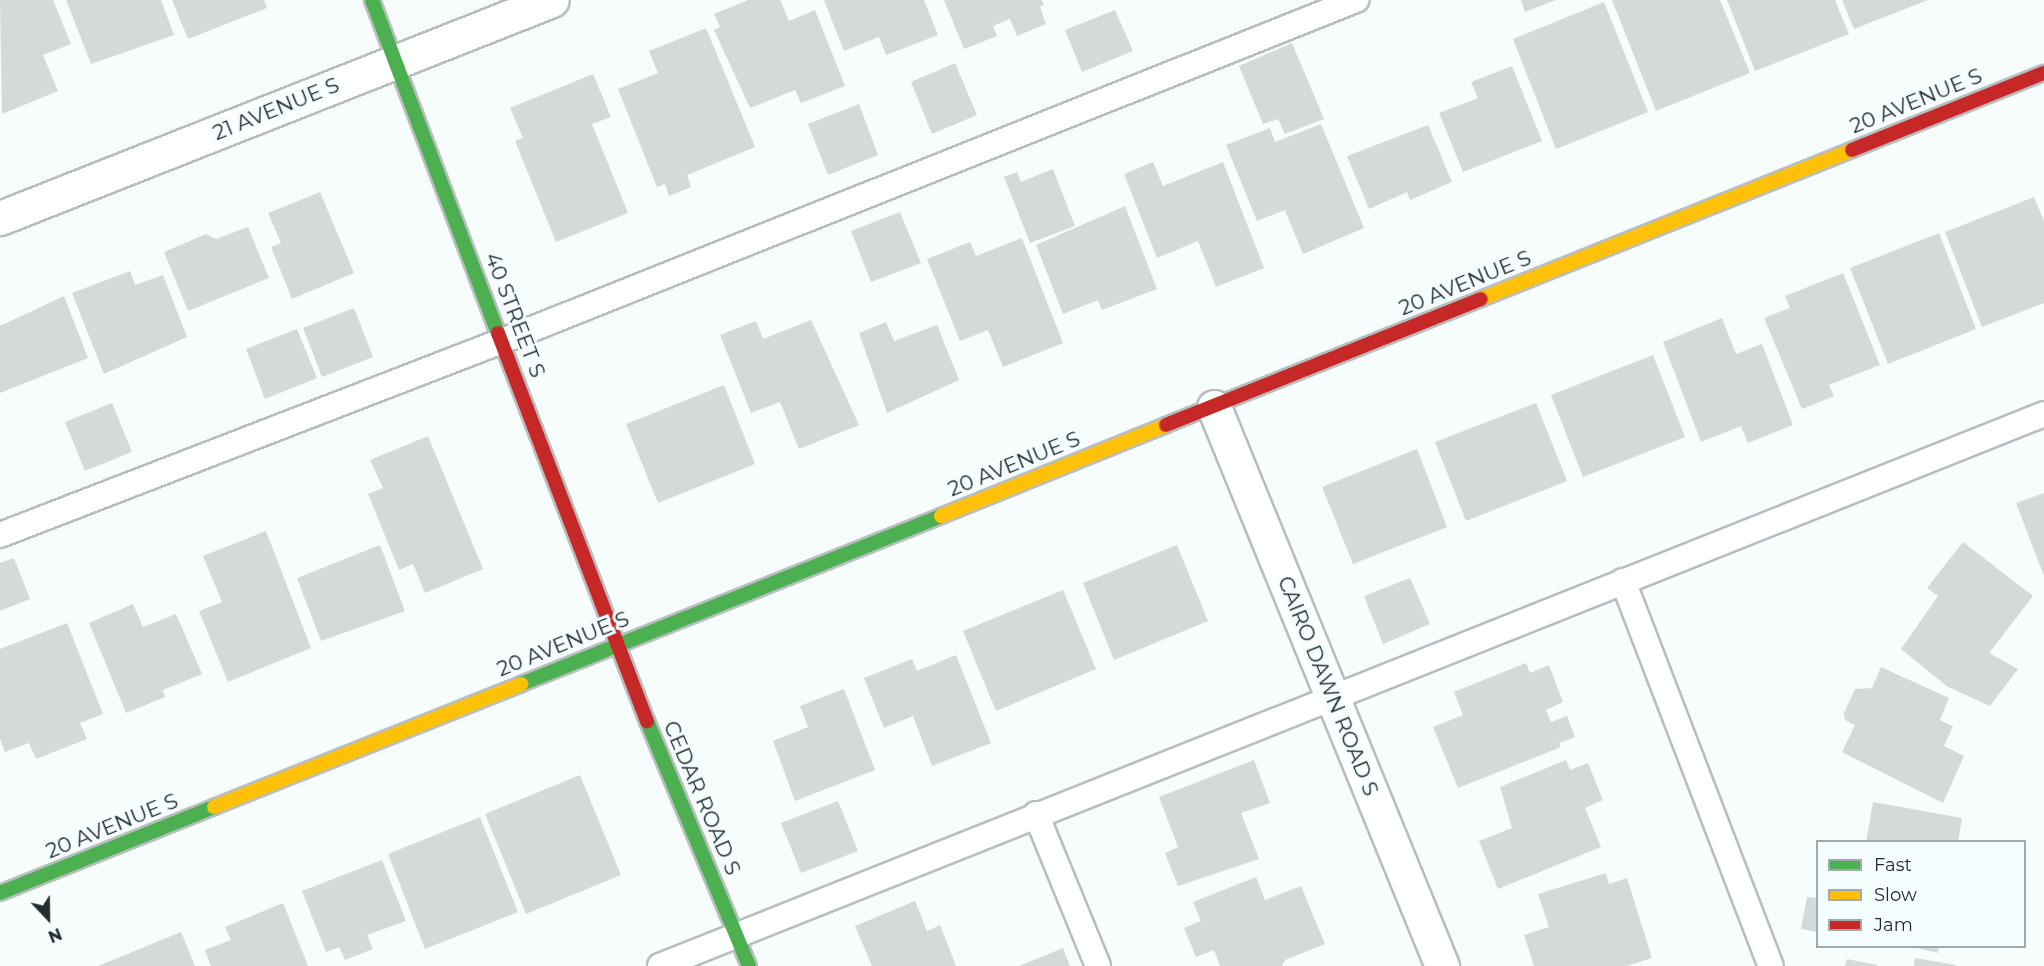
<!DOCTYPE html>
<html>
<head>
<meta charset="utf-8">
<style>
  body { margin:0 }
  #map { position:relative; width:2044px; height:966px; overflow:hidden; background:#f7fcfc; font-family:Montserrat,sans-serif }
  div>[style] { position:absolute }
  .building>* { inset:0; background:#d4dada }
  .roads { filter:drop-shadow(2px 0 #b8bec0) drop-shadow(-2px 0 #b8bec0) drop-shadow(0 2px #b8bec0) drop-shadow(0 -2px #b8bec0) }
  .lane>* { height:24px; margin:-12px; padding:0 12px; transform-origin:12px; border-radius:12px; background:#feffff }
  .street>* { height:33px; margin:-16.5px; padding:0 16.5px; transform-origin:16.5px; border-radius:16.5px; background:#feffff }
  .fast>* { height:14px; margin:-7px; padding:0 7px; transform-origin:7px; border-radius:7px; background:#4caf50 }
  .slow>* { height:14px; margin:-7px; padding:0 7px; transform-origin:7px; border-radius:7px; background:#ffc107 }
  .jam>* { height:14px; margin:-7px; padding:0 7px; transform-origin:7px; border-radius:7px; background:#c62828 }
  span { translate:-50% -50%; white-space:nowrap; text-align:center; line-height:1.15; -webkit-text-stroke:6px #f4fdff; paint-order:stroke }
  .street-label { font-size:21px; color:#222b2d }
  .legend { position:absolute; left:1816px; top:840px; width:210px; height:108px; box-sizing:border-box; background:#f4fdff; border:2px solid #a0a9ab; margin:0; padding:8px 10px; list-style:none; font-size:18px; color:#222b2d }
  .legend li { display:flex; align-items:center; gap:12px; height:30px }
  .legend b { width:30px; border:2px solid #a0a9ab }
  .north { position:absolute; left:18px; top:888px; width:60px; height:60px; -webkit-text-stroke:4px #f4fdff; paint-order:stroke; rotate:158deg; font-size:16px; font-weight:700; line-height:24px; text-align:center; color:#222b2d }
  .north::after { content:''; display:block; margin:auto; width:21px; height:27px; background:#222b2d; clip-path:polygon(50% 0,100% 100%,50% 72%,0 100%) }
</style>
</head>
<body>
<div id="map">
  <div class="building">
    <div style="clip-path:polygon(0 0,53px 0,71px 44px,43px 55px,58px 91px,2px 114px)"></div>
    <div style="clip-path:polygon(66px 0,161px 0,174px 35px,91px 64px)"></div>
    <div style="clip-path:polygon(172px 0,264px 0,267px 8px,188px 39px)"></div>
    <div style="clip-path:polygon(748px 0,780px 0,789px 21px,815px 10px,845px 86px,801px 103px,795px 90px,750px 108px,714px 30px,720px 27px,714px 14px)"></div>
    <div style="clip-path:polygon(824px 0,924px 0,938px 35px,886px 55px,879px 37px,844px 51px)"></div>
    <div style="clip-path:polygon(944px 0,1042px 0,1044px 5px,1040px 7px,1046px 24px,1017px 36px,1010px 19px,993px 26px,997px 36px,964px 49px)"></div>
    <div style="clip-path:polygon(1521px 0,1556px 0,1525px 12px)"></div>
    <div style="clip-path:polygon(1612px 0,1720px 0,1750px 73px,1656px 111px)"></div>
    <div style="clip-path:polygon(1727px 0,1835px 0,1849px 34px,1755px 71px)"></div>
    <div style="clip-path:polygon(1842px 0,1928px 0,1854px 29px)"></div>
    <div style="clip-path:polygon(1604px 2px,1648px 112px,1556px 149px,1513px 39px)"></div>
    <div style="clip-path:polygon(1115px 10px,1133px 51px,1082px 72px,1065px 30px)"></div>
    <div style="clip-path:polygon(706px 28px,755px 147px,687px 175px,691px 187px,669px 196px,665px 184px,657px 187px,618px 89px,658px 73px,649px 51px)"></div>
    <div style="clip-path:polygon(1292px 43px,1324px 119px,1285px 134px,1278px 119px,1263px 124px,1239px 66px)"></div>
    <div style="clip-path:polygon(955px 63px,977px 115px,932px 134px,911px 82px)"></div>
    <div style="clip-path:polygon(1512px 66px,1542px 141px,1463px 172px,1439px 113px,1478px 98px,1471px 82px)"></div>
    <div style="clip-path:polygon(593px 74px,611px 117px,592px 124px,628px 213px,556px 242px,515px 141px,523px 138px,510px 108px)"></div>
    <div style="clip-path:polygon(859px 104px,878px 155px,828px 175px,808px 124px)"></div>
    <div style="clip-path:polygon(1321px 124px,1364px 228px,1303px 254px,1285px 210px,1257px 221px,1226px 145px,1270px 128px,1275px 142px)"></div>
    <div style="clip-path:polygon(1428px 125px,1452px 182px,1410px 200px,1407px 192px,1369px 209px,1347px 156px)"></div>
    <div style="clip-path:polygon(1153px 162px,1163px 186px,1223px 162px,1264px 268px,1216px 287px,1198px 241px,1157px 258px,1124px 174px)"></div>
    <div style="clip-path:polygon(1053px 169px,1075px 226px,1030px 243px,1004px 177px,1017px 172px,1021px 182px)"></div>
    <div style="clip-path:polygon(320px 192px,354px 273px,292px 299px,271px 247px,281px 243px,268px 213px)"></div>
    <div style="clip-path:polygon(2034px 197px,2044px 221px,2044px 303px,1982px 327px,1945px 232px)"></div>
    <div style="clip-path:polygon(1125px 206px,1157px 289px,1102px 310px,1098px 300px,1063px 314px,1036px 245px)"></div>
    <div style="clip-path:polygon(900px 212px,921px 263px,871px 282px,851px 231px)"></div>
    <div style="clip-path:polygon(248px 227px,269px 278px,188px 311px,164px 252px,206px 234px,216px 239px)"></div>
    <div style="clip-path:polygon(1939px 233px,1976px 329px,1888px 364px,1850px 268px)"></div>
    <div style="clip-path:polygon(1022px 238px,1063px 343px,1003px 367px,988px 330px,960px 341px,927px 259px,970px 242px,976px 256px)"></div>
    <div style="clip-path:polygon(130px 271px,135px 285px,163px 275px,187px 337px,104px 374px,72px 293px)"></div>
    <div style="clip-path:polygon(1843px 273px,1880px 365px,1829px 385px,1834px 396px,1802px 409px,1764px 318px,1790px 308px,1785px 296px)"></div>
    <div style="clip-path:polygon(64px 296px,88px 358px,0 393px,0 326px)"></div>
    <div style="clip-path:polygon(354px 308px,373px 357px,322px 377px,303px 328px)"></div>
    <div style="clip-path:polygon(1722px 318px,1736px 354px,1762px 344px,1793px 425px,1748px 443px,1741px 426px,1701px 442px,1663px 342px)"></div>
    <div style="clip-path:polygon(811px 320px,859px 425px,799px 449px,780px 402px,751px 413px,720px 335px,756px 321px,763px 339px)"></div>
    <div style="clip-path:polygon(886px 322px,894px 341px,937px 325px,959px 380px,887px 413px,859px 333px)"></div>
    <div style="clip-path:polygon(297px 329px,317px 378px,265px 399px,246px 349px)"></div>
    <div style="clip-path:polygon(1653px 355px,1685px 437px,1583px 477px,1551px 395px)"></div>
    <div style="clip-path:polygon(724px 385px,755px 464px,658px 503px,626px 424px)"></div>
    <div style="clip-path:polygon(112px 403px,132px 452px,85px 471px,65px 422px)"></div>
    <div style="clip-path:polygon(1536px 403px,1567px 481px,1466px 521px,1435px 442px)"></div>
    <div style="clip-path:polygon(428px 436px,483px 569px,425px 593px,413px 564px,399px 570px,368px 494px,383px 488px,370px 460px)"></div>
    <div style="clip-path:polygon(1417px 449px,1447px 527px,1353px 564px,1322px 487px)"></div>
    <div style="clip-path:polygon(2044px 493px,2044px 576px,2016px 503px)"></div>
    <div style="clip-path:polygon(266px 531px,311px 648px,228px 682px,199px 611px,222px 602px,203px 556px)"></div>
    <div style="clip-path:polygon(1963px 542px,2033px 596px,1989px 653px,2018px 669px,1990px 706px,1948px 687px,1901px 649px,1938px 596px,1927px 588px)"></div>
    <div style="clip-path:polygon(380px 545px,405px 611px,321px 641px,297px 578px)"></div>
    <div style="clip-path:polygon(1177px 545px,1208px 621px,1114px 660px,1083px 583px)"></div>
    <div style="clip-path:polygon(14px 558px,30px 599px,0 611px,0 563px)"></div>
    <div style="clip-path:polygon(1410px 578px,1430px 624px,1383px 644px,1364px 596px)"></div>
    <div style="clip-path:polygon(1063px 590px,1096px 669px,996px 711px,963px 631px)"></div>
    <div style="clip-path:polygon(133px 604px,143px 627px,176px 614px,202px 674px,163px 690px,165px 697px,126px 713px,89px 623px)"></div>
    <div style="clip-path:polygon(67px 623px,103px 714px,80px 723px,87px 739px,36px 759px,29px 743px,5px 752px,0 739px,0 649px)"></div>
    <div style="clip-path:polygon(956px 655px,991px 743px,932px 766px,913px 716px,884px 728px,864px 678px,912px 659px,917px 671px)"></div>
    <div style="clip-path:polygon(1526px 663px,1530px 673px,1549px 665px,1563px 702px,1546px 710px,1551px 722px,1567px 716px,1575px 737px,1559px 743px,1561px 747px,1458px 788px,1433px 727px,1463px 715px,1454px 692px)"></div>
    <div style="clip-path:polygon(1881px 667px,1949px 698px,1940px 720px,1953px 726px,1944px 746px,1964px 756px,1943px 803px,1842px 752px,1855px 725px,1845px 720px,1844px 713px,1855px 689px,1872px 688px)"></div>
    <div style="clip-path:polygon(844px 689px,875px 770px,795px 801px,773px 741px,808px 727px,800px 706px)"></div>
    <div style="clip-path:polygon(1254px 760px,1270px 803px,1241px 813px,1259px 859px,1178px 886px,1165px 853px,1178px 847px,1159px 797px)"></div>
    <div style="clip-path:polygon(1566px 760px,1570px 770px,1588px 763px,1603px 800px,1585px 808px,1601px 847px,1498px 889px,1479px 841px,1512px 828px,1500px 787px)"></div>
    <div style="clip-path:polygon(580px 775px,621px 875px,526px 914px,485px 814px)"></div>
    <div style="clip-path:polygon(838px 801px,858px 851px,801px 873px,781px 823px)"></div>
    <div style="clip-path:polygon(1873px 802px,1962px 818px,1958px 842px,1866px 842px)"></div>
    <div style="clip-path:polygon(480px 817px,518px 912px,425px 949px,388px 854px)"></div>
    <div style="clip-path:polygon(382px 860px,406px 921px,367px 935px,373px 949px,345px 960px,339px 947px,326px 952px,302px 891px)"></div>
    <div style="clip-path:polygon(1606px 873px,1609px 884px,1627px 878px,1652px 958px,1627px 966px,1534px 966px,1524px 935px,1549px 927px,1538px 894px)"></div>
    <div style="clip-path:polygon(1256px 877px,1265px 900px,1301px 886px,1325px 944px,1285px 960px,1282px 966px,1220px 966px,1214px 950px,1196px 957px,1184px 928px,1201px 921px,1193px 902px)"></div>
    <div style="clip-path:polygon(1807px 897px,1818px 898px,1818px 932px,1801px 929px)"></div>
    <div style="clip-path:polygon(915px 901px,927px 931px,940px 925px,956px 966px,872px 966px,855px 926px)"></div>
    <div style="clip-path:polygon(283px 903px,308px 966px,211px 966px,205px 950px,231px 940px,225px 927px)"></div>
    <div style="clip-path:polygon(181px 932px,195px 966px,98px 966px)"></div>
    <div style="clip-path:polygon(1908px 946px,1939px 946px,1938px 953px)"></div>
    <div style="clip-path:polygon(1063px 948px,1070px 966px,1019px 966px)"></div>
    <div style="clip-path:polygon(1915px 958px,1956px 965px,1956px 966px,1914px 966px)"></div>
    <div style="clip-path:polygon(1847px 959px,1877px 965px,1877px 966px,1845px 966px)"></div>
  </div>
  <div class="roads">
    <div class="lane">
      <div style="left:0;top:535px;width:538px;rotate:-21.13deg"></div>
      <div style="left:502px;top:341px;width:920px;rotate:-21.77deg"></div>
      <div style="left:1623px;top:581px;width:412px;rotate:69deg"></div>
      <div style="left:1036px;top:814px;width:164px;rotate:67.8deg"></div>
      <div style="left:660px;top:966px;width:1490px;rotate:-21.74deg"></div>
    </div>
    <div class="street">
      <div style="left:0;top:218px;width:593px;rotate:-21.55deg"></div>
      <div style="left:1214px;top:407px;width:604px;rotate:67.81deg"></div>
    </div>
    <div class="fast">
      <div style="left:372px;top:0;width:356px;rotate:69.3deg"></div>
      <div style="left:521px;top:684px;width:452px;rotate:-21.8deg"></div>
      <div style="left:647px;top:721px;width:265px;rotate:67.4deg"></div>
      <div style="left:0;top:893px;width:231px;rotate:-21.9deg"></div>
    </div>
    <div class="slow">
      <div style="left:1481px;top:299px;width:400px;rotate:-21.9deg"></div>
      <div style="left:941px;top:516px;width:243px;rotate:-22deg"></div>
      <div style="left:214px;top:807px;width:331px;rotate:-21.8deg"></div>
    </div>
    <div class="jam">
      <div style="left:1852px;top:150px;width:207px;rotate:-21.9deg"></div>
      <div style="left:498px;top:333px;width:416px;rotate:69deg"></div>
      <div style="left:1166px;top:425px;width:339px;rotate:-21.8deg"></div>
    </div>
  </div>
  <div class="street-label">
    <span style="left:1916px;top:101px;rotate:-22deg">20 AVENUE S</span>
    <span style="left:276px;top:109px;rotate:-22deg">21 AVENUE S</span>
    <span style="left:1465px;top:283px;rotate:-22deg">20 AVENUE S</span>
    <span style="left:515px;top:315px;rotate:69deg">40 STREET S</span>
    <span style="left:1014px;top:464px;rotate:-22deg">20 AVENUE S</span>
    <span style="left:563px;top:644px;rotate:-22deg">20 AVENUE S</span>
    <span style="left:1328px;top:686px;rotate:68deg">CAIRO DAWN ROAD S</span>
    <span style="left:702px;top:798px;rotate:67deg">CEDAR ROAD S</span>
    <span style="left:112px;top:826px;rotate:-22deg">20 AVENUE S</span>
  </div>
  <ul class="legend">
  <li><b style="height:8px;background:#4caf50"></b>Fast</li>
  <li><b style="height:8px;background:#ffc107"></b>Slow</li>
  <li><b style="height:8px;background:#c62828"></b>Jam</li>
  </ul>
  <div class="north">N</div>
</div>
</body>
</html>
